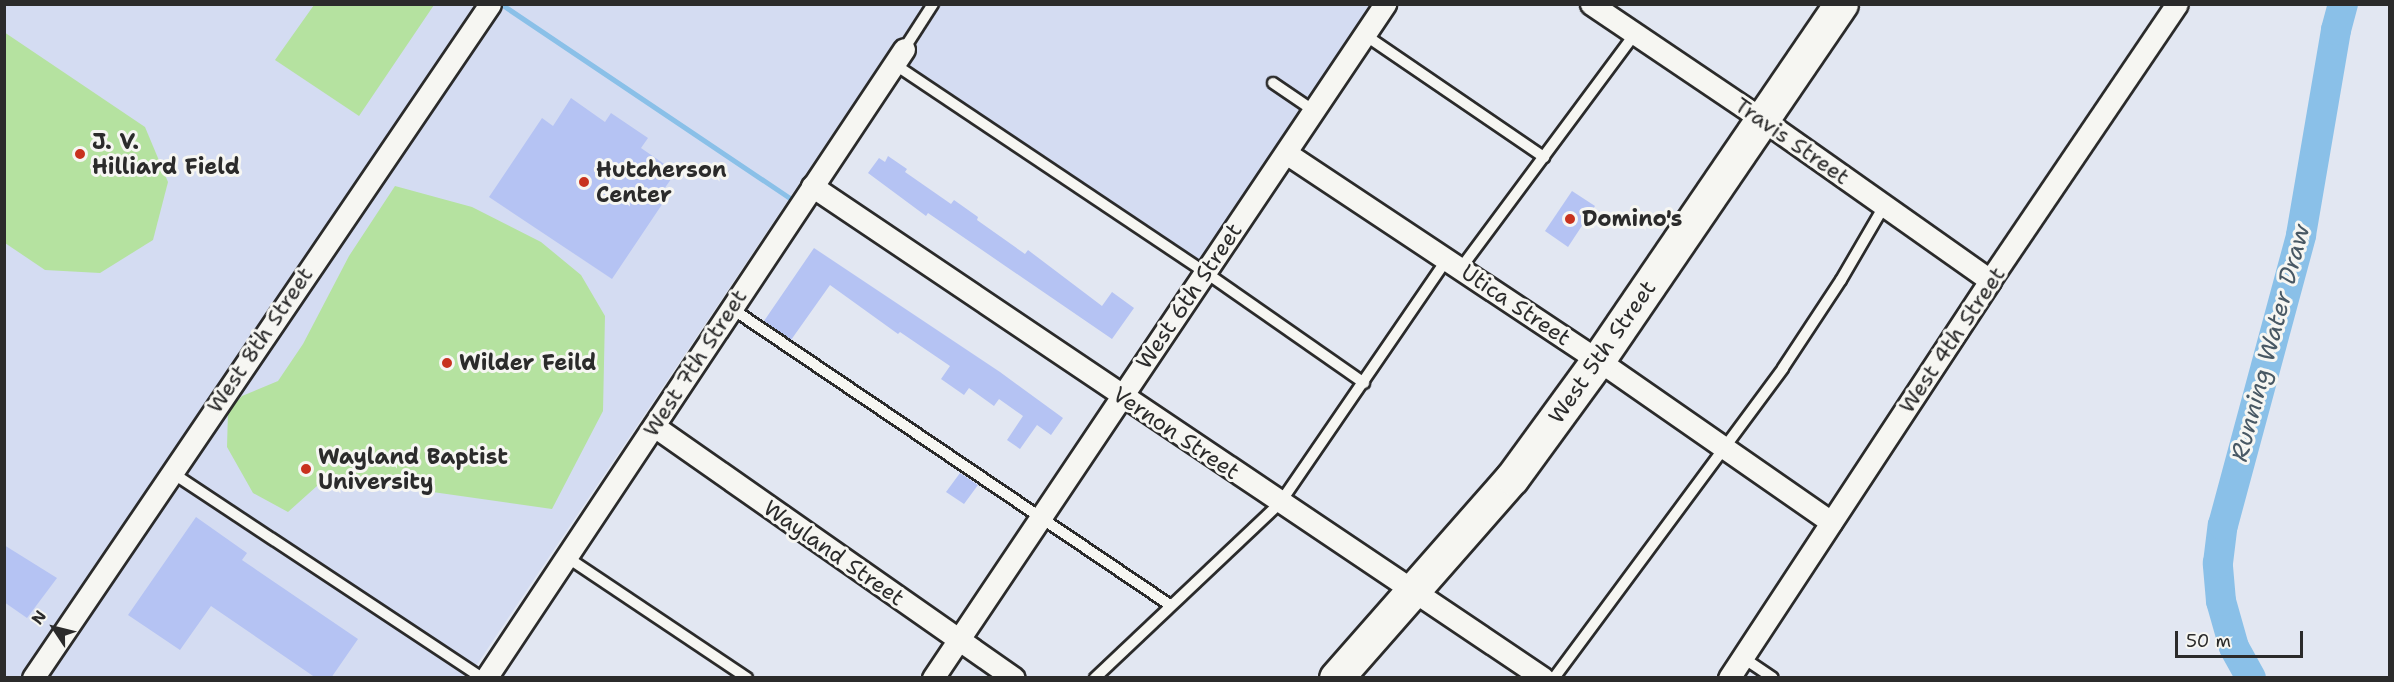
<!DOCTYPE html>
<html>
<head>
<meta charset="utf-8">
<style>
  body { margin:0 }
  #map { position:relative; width:2394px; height:682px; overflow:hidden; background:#e2e7f2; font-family:"Shantell Sans",sans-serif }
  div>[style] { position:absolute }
  .built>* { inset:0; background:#d4dcf2 }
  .green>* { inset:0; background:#b5e2a0 }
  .stream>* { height:5px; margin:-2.5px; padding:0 2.5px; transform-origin:2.5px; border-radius:2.5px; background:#8ac0e8 }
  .river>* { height:30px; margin:-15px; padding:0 15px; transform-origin:15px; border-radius:15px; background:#8ac0e8 }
  .building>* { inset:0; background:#b5c3f3 }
  .roads { filter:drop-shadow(2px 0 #2b2b2b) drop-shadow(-2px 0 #2b2b2b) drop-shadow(0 2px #2b2b2b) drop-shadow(0 -2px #2b2b2b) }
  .lane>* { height:10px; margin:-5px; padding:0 5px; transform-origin:5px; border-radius:5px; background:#f6f6f2 }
  .street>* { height:21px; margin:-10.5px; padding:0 10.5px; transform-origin:10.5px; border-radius:10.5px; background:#f6f6f2 }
  .primary>* { height:33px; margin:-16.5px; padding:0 16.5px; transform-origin:16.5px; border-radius:16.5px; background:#f6f6f2 }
  .dots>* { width:16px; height:16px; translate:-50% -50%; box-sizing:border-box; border:3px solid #f6f6f2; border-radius:50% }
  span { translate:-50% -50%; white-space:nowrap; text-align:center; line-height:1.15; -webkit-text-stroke:6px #f6f6f2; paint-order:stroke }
  .poi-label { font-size:22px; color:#2b2b2b; font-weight:700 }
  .left { translate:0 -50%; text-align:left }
  .street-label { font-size:22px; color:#2b2b2b }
  .water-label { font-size:24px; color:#485864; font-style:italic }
  .frame { position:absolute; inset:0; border:6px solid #2b2b2b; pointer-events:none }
  .north { position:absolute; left:24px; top:598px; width:60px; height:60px; -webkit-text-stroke:4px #f6f6f2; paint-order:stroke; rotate:305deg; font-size:16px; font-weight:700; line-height:24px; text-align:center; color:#2b2b2b }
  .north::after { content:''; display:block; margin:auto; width:21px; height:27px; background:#2b2b2b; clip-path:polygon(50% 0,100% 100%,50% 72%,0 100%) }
  .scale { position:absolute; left:2175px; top:631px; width:128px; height:27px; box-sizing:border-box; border:3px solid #2b2b2b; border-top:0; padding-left:8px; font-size:18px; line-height:21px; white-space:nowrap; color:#2b2b2b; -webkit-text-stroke:4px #f6f6f2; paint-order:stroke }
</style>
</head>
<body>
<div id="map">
  <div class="built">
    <div style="clip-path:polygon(4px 5px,1371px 5px,1200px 260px,888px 51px,468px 678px,5px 677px)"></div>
  </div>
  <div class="green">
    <div style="clip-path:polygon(314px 5px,314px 4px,434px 5px,359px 116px,275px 60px)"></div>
    <div style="clip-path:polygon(4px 32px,145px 127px,168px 182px,153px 240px,100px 273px,45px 270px,5px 243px)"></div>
    <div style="clip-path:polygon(395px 186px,472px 207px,541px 242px,581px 275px,605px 316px,603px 411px,552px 509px,327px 477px,288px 512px,253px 493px,227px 447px,228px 411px,242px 396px,278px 381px,303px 344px,349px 256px)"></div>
  </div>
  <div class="stream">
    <div style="left:501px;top:4px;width:355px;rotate:33.9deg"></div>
  </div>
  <div class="river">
    <div style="left:2251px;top:678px;width:35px;rotate:-119deg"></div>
    <div style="left:2234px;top:647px;width:48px;rotate:-105.8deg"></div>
    <div style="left:2221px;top:601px;width:38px;rotate:-95deg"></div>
    <div style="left:2218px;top:563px;width:38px;rotate:-83deg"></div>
    <div style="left:2223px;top:525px;width:300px;rotate:-74.9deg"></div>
    <div style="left:2301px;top:235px;width:208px;rotate:-80.3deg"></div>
    <div style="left:2336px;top:30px;width:27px;rotate:-75deg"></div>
  </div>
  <div class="building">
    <div style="clip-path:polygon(571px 98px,605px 122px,611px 113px,648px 138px,641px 148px,676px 172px,662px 192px,667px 197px,612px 279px,489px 197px,542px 118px,553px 126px)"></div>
    <div style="clip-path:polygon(888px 156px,907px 169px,905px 172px,951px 204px,954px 200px,978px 217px,977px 220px,1025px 254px,1028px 250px,1102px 306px,1112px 292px,1134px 308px,1112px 339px,928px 213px,926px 216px,868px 173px,879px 158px,885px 162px)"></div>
    <div style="clip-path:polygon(1572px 191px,1595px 206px,1568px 247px,1545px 231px)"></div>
    <div style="clip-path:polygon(814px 248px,1000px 372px,1063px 418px,1051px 435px,1037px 425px,1020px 449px,1007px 440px,1023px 416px,999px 399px,994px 406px,969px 388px,964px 395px,941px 379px,950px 366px,900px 332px,898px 334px,830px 285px,791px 340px,764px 321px)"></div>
    <div style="clip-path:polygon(960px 473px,978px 485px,964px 504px,946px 492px)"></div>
    <div style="clip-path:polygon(196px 517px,247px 553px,242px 560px,358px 639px,331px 678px,316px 678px,211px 606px,180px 650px,128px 615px)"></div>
    <div style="clip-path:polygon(4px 545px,57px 578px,27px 618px,4px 602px)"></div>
  </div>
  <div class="roads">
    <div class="lane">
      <div style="left:1365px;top:35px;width:217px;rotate:34.3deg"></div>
      <div style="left:904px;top:49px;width:54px;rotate:-57.2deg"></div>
      <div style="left:894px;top:64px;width:374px;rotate:33.8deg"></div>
      <div style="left:1205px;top:272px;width:194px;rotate:34.9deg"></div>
      <div style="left:1273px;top:83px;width:50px;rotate:34.3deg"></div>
      <div style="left:1461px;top:268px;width:292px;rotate:-53.4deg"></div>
      <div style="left:731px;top:308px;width:530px;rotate:34.08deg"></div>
      <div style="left:171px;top:472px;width:373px;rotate:33.5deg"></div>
      <div style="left:565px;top:556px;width:219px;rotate:33.8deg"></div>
      <div style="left:1742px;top:657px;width:37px;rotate:34deg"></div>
      <div style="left:1095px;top:678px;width:255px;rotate:-43.4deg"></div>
      <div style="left:1280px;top:503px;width:296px;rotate:-55.6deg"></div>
      <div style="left:1554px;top:678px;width:385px;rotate:-53.5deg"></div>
      <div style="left:1783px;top:368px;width:105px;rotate:-56.6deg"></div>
      <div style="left:1841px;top:280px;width:86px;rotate:-59.8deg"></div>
    </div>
    <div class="street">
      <div style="left:1591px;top:4px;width:207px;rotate:34deg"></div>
      <div style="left:1763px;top:120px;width:278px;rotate:35.2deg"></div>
      <div style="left:1286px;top:153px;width:374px;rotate:33.6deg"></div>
      <div style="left:1598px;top:360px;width:284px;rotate:34.8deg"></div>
      <div style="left:812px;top:186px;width:881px;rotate:33.94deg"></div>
      <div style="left:654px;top:426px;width:439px;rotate:35deg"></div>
      <div style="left:33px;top:678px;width:814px;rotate:-55.86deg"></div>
      <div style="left:486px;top:678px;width:755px;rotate:-56.39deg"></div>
      <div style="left:933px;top:678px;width:812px;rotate:-56.15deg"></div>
      <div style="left:1729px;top:678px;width:476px;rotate:-56.7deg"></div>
      <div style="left:1990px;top:280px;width:333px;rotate:-55.9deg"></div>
    </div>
    <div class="primary">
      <div style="left:1336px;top:678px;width:266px;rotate:-48.7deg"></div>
      <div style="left:1512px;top:478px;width:146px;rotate:-53.9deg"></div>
      <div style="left:1598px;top:360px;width:431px;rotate:-55.7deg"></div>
    </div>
  </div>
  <div class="dots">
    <div style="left:80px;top:154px;background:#c8321e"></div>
    <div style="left:584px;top:182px;background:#c8321e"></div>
    <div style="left:1570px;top:219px;background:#c8321e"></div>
    <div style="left:447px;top:363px;background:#c8321e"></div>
    <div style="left:306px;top:469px;background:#c8321e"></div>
  </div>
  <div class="poi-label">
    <span class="left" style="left:92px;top:154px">J. V.<br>Hilliard Field</span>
    <span class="left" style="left:596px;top:182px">Hutcherson<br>Center</span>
    <span class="left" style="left:1582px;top:219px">Domino's</span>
    <span class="left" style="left:459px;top:363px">Wilder Feild</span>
    <span class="left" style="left:318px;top:469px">Wayland Baptist<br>University</span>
  </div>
  <div class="street-label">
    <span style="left:1792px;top:141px;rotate:35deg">Travis Street</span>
    <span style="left:1189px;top:296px;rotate:-56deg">West 6th Street</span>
    <span style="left:1516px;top:305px;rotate:34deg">Utica Street</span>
    <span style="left:260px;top:340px;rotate:-56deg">West 8th Street</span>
    <span style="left:1952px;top:340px;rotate:-56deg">West 4th Street</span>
    <span style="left:1602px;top:352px;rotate:-55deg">West 5th Street</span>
    <span style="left:695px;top:363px;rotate:-57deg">West 7th Street</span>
    <span style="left:1176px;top:433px;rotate:34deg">Vernon Street</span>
    <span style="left:834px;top:553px;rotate:35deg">Wayland Street</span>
  </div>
  <div class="water-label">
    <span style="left:2271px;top:343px;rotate:-75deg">Running Water Draw</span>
  </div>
  <div class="frame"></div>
  <div class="north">N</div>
  <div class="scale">50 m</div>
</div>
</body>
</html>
